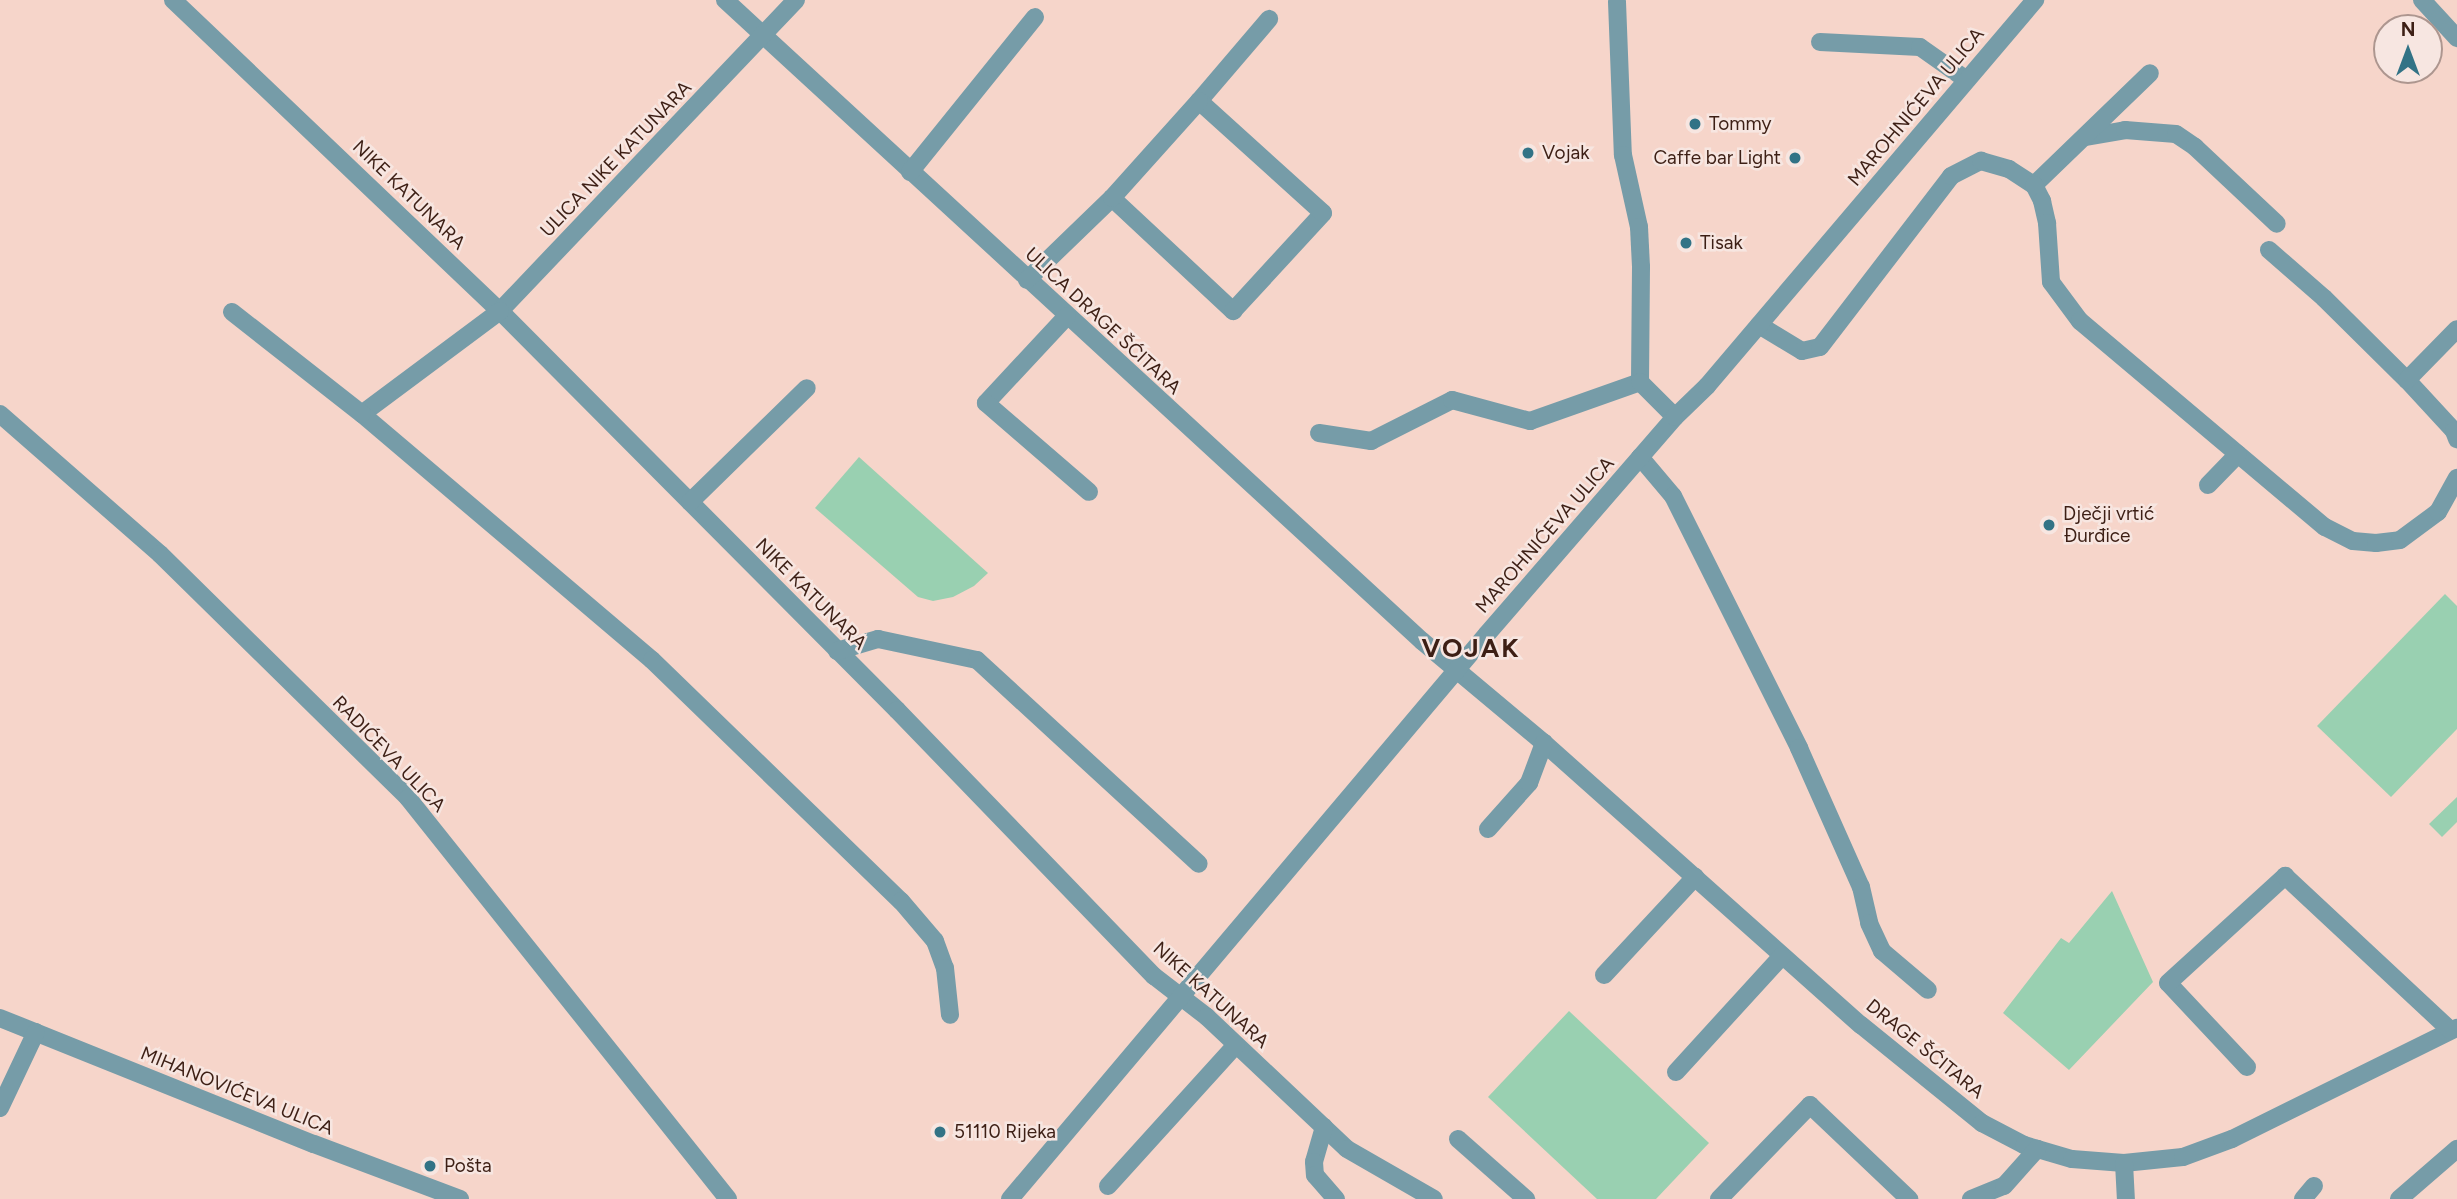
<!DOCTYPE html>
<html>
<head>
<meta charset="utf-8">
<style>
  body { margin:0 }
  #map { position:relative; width:2457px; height:1199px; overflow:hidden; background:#f6d5ca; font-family:Figtree,sans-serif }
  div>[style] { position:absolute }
  .green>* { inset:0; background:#99d0b1 }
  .minor>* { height:18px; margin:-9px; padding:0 9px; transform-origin:9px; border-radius:9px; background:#769ca8 }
  .dots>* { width:19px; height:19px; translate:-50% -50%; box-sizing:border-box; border:4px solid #f7e6e1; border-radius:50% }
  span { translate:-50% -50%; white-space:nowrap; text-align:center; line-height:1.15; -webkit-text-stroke:5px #f7e6e1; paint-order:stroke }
  .street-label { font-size:19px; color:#3d1f15 }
  .poi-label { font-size:19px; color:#3d1f15 }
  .left { translate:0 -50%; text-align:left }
  .right { translate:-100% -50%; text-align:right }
  .district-label { font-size:26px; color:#3d1f15; font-weight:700; letter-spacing:2px }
  .north { position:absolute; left:2373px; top:14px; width:70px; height:70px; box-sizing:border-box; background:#f7e6e1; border:2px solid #ad968f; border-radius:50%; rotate:0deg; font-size:19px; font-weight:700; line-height:28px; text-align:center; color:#3d1f15 }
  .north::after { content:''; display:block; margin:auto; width:24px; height:32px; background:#327386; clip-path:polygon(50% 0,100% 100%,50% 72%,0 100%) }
</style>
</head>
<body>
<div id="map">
  <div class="green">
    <div style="clip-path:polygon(859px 457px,988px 573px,974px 586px,953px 597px,933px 601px,918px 597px,815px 508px)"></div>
    <div style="clip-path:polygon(2445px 594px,2457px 606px,2457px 729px,2391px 797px,2317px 726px)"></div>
    <div style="clip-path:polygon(2457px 797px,2457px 822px,2442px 837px,2429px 824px)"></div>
    <div style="clip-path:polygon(2112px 891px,2153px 982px,2069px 1070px,2003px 1013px,2061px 938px,2069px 943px)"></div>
    <div style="clip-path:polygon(1569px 1011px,1709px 1143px,1656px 1199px,1597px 1199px,1488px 1097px)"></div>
  </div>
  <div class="minor">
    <div style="left:173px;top:0;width:451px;rotate:43.6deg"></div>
    <div style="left:500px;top:311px;width:563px;rotate:45.14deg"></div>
    <div style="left:897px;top:710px;width:370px;rotate:46deg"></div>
    <div style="left:1154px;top:976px;width:67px;rotate:37.7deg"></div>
    <div style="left:1207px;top:1017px;width:192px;rotate:43.3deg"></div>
    <div style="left:1347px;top:1149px;width:100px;rotate:29.9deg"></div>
    <div style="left:725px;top:0;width:947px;rotate:42.6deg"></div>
    <div style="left:1422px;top:641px;width:159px;rotate:39.9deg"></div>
    <div style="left:1544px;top:743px;width:424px;rotate:41.7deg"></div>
    <div style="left:1861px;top:1025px;width:156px;rotate:39deg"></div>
    <div style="left:1982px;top:1123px;width:47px;rotate:27.6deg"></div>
    <div style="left:2024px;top:1145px;width:50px;rotate:16.3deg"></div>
    <div style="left:2072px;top:1159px;width:52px;rotate:4.4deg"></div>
    <div style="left:2124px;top:1163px;width:59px;rotate:-5.8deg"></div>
    <div style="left:2183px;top:1157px;width:52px;rotate:-20.2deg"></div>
    <div style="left:2232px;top:1139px;width:251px;rotate:-26.3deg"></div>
    <div style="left:796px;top:0;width:429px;rotate:133.6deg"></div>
    <div style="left:500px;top:311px;width:172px;rotate:143.3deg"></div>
    <div style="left:362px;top:414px;width:380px;rotate:40.3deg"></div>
    <div style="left:652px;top:660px;width:347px;rotate:44.1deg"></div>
    <div style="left:901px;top:901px;width:52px;rotate:49.6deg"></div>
    <div style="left:935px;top:941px;width:29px;rotate:70deg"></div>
    <div style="left:945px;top:968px;width:47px;rotate:83.9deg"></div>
    <div style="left:2422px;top:0;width:52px;rotate:47.4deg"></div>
    <div style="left:1617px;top:2px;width:153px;rotate:87.8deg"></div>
    <div style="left:1623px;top:155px;width:74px;rotate:77.5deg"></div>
    <div style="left:1639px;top:227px;width:40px;rotate:87.1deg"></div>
    <div style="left:1641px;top:267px;width:115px;rotate:90.5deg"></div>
    <div style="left:1820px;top:42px;width:100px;rotate:2.9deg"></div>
    <div style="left:1920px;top:47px;width:57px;rotate:35.1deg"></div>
    <div style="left:1199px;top:101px;width:108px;rotate:-49.5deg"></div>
    <div style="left:2086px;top:137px;width:40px;rotate:-10deg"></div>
    <div style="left:2125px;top:130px;width:51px;rotate:4.5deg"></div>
    <div style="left:2176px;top:134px;width:23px;rotate:34deg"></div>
    <div style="left:2195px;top:147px;width:112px;rotate:43.2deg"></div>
    <div style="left:910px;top:172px;width:199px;rotate:-51.1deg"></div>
    <div style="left:2034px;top:185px;width:161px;rotate:-44deg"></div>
    <div style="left:2269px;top:250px;width:73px;rotate:41.1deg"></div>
    <div style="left:2324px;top:298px;width:117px;rotate:44.7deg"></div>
    <div style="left:2407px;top:380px;width:69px;rotate:47.3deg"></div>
    <div style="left:2454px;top:431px;width:9px;rotate:69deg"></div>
    <div style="left:1027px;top:280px;width:118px;rotate:-44deg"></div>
    <div style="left:1112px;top:198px;width:166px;rotate:43deg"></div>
    <div style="left:1233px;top:311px;width:133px;rotate:-47.4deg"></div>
    <div style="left:1323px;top:213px;width:167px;rotate:-137.9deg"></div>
    <div style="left:1199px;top:101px;width:130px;rotate:131.9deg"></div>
    <div style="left:232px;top:312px;width:165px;rotate:38.1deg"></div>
    <div style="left:1067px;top:316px;width:119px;rotate:133deg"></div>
    <div style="left:986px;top:403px;width:136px;rotate:40.8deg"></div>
    <div style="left:1759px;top:325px;width:50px;rotate:31.2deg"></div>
    <div style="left:1802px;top:351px;width:18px;rotate:-13deg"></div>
    <div style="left:1820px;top:347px;width:215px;rotate:-52.5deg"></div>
    <div style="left:1951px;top:176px;width:34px;rotate:-27deg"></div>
    <div style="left:1981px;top:161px;width:29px;rotate:16deg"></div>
    <div style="left:2009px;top:169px;width:30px;rotate:33deg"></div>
    <div style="left:2034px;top:185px;width:18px;rotate:63deg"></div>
    <div style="left:2042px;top:201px;width:23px;rotate:77deg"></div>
    <div style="left:2047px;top:223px;width:59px;rotate:86.1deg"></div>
    <div style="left:2051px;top:282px;width:49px;rotate:53.4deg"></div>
    <div style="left:2080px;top:321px;width:320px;rotate:40.1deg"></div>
    <div style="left:2325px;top:527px;width:31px;rotate:27deg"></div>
    <div style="left:2353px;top:541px;width:23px;rotate:5deg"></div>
    <div style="left:2376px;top:543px;width:24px;rotate:-7deg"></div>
    <div style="left:2400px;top:540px;width:47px;rotate:-36.4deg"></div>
    <div style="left:2438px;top:512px;width:39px;rotate:-61deg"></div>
    <div style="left:2407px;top:380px;width:71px;rotate:-45.6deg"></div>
    <div style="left:0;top:414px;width:213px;rotate:41.2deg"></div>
    <div style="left:160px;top:554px;width:348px;rotate:44.5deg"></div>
    <div style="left:408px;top:798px;width:513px;rotate:51.41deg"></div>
    <div style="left:1319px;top:433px;width:53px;rotate:8.7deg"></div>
    <div style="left:1371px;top:441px;width:91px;rotate:-26.8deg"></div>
    <div style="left:1452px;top:400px;width:81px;rotate:15.1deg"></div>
    <div style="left:1530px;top:421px;width:117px;rotate:-19.5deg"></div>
    <div style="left:1640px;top:382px;width:49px;rotate:45deg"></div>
    <div style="left:1640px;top:457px;width:51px;rotate:49.8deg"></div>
    <div style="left:1673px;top:496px;width:282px;rotate:63.4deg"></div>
    <div style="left:1799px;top:748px;width:152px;rotate:66deg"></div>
    <div style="left:1861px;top:887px;width:37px;rotate:77deg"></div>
    <div style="left:1869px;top:923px;width:31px;rotate:65deg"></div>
    <div style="left:1882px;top:951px;width:60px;rotate:40.3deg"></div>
    <div style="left:2208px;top:485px;width:43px;rotate:-45.9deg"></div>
    <div style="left:690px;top:502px;width:163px;rotate:-44.3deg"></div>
    <div style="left:837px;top:651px;width:43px;rotate:-16.3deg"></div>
    <div style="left:878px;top:639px;width:101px;rotate:12deg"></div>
    <div style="left:977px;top:660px;width:301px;rotate:42.6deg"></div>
    <div style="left:1488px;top:829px;width:62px;rotate:-48.3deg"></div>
    <div style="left:1529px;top:783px;width:43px;rotate:-69.4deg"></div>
    <div style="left:1604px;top:975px;width:134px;rotate:-47.1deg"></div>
    <div style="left:0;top:1018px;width:338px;rotate:21.9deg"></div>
    <div style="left:314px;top:1144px;width:156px;rotate:20.6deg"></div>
    <div style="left:2247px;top:1067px;width:115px;rotate:-133.2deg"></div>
    <div style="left:2168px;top:983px;width:159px;rotate:-42.4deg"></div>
    <div style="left:2285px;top:876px;width:226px;rotate:43deg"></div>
    <div style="left:1676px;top:1072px;width:157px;rotate:-47.6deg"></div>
    <div style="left:0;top:1108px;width:84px;rotate:-64.7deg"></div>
    <div style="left:1324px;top:1127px;width:36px;rotate:106deg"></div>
    <div style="left:1314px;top:1162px;width:13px;rotate:86deg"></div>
    <div style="left:1315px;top:1175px;width:32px;rotate:49deg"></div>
    <div style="left:1458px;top:1139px;width:91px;rotate:41.4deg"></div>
    <div style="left:2124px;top:1163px;width:36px;rotate:87deg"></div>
    <div style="left:1108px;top:1186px;width:190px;rotate:-47.8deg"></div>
    <div style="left:1010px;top:1199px;width:739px;rotate:-49.83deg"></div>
    <div style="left:1487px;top:634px;width:287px;rotate:-49.1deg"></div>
    <div style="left:1675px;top:417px;width:45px;rotate:-44.1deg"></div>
    <div style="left:1707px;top:386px;width:507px;rotate:-49.64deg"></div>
    <div style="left:1719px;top:1199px;width:131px;rotate:-45.9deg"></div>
    <div style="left:1810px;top:1105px;width:137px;rotate:43.5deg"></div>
    <div style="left:1971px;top:1199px;width:35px;rotate:-22deg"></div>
    <div style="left:2004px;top:1186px;width:50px;rotate:-48.3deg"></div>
    <div style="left:2303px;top:1199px;width:17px;rotate:-50deg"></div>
    <div style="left:2399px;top:1199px;width:77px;rotate:-40.8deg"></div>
  </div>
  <div class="dots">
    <div style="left:1695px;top:124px;background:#327386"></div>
    <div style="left:1528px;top:153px;background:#327386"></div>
    <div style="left:1795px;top:158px;background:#327386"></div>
    <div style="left:1686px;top:243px;background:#327386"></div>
    <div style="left:2049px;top:525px;background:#327386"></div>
    <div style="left:940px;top:1132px;background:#327386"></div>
    <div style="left:430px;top:1166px;background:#327386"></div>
  </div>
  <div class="street-label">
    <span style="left:1916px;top:107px;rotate:-50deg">MAROHNIĆEVA ULICA</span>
    <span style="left:616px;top:159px;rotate:-46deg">ULICA NIKE KATUNARA</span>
    <span style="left:409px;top:195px;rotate:44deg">NIKE KATUNARA</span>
    <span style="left:1103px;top:321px;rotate:43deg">ULICA DRAGE ŠĆITARA</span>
    <span style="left:1545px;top:535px;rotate:-49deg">MAROHNIĆEVA ULICA</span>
    <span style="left:811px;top:594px;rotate:45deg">NIKE KATUNARA</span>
    <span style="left:389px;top:754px;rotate:46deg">RADIĆEVA ULICA</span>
    <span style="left:1211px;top:995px;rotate:42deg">NIKE KATUNARA</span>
    <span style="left:1925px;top:1049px;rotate:39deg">DRAGE ŠĆITARA</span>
    <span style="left:237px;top:1091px;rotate:22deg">MIHANOVIĆEVA ULICA</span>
  </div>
  <div class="poi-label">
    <span class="left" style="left:1709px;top:124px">Tommy</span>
    <span class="left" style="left:1542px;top:153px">Vojak</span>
    <span class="right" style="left:1781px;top:158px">Caffe bar Light</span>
    <span class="left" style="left:1700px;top:243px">Tisak</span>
    <span class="left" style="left:2063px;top:525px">Dječji vrtić<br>Đurđice</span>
    <span class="left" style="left:954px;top:1132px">51110 Rijeka</span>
    <span class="left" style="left:444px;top:1166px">Pošta</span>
  </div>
  <div class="district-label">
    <span style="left:1471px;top:649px">VOJAK</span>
  </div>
  <div class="north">N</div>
</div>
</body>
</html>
